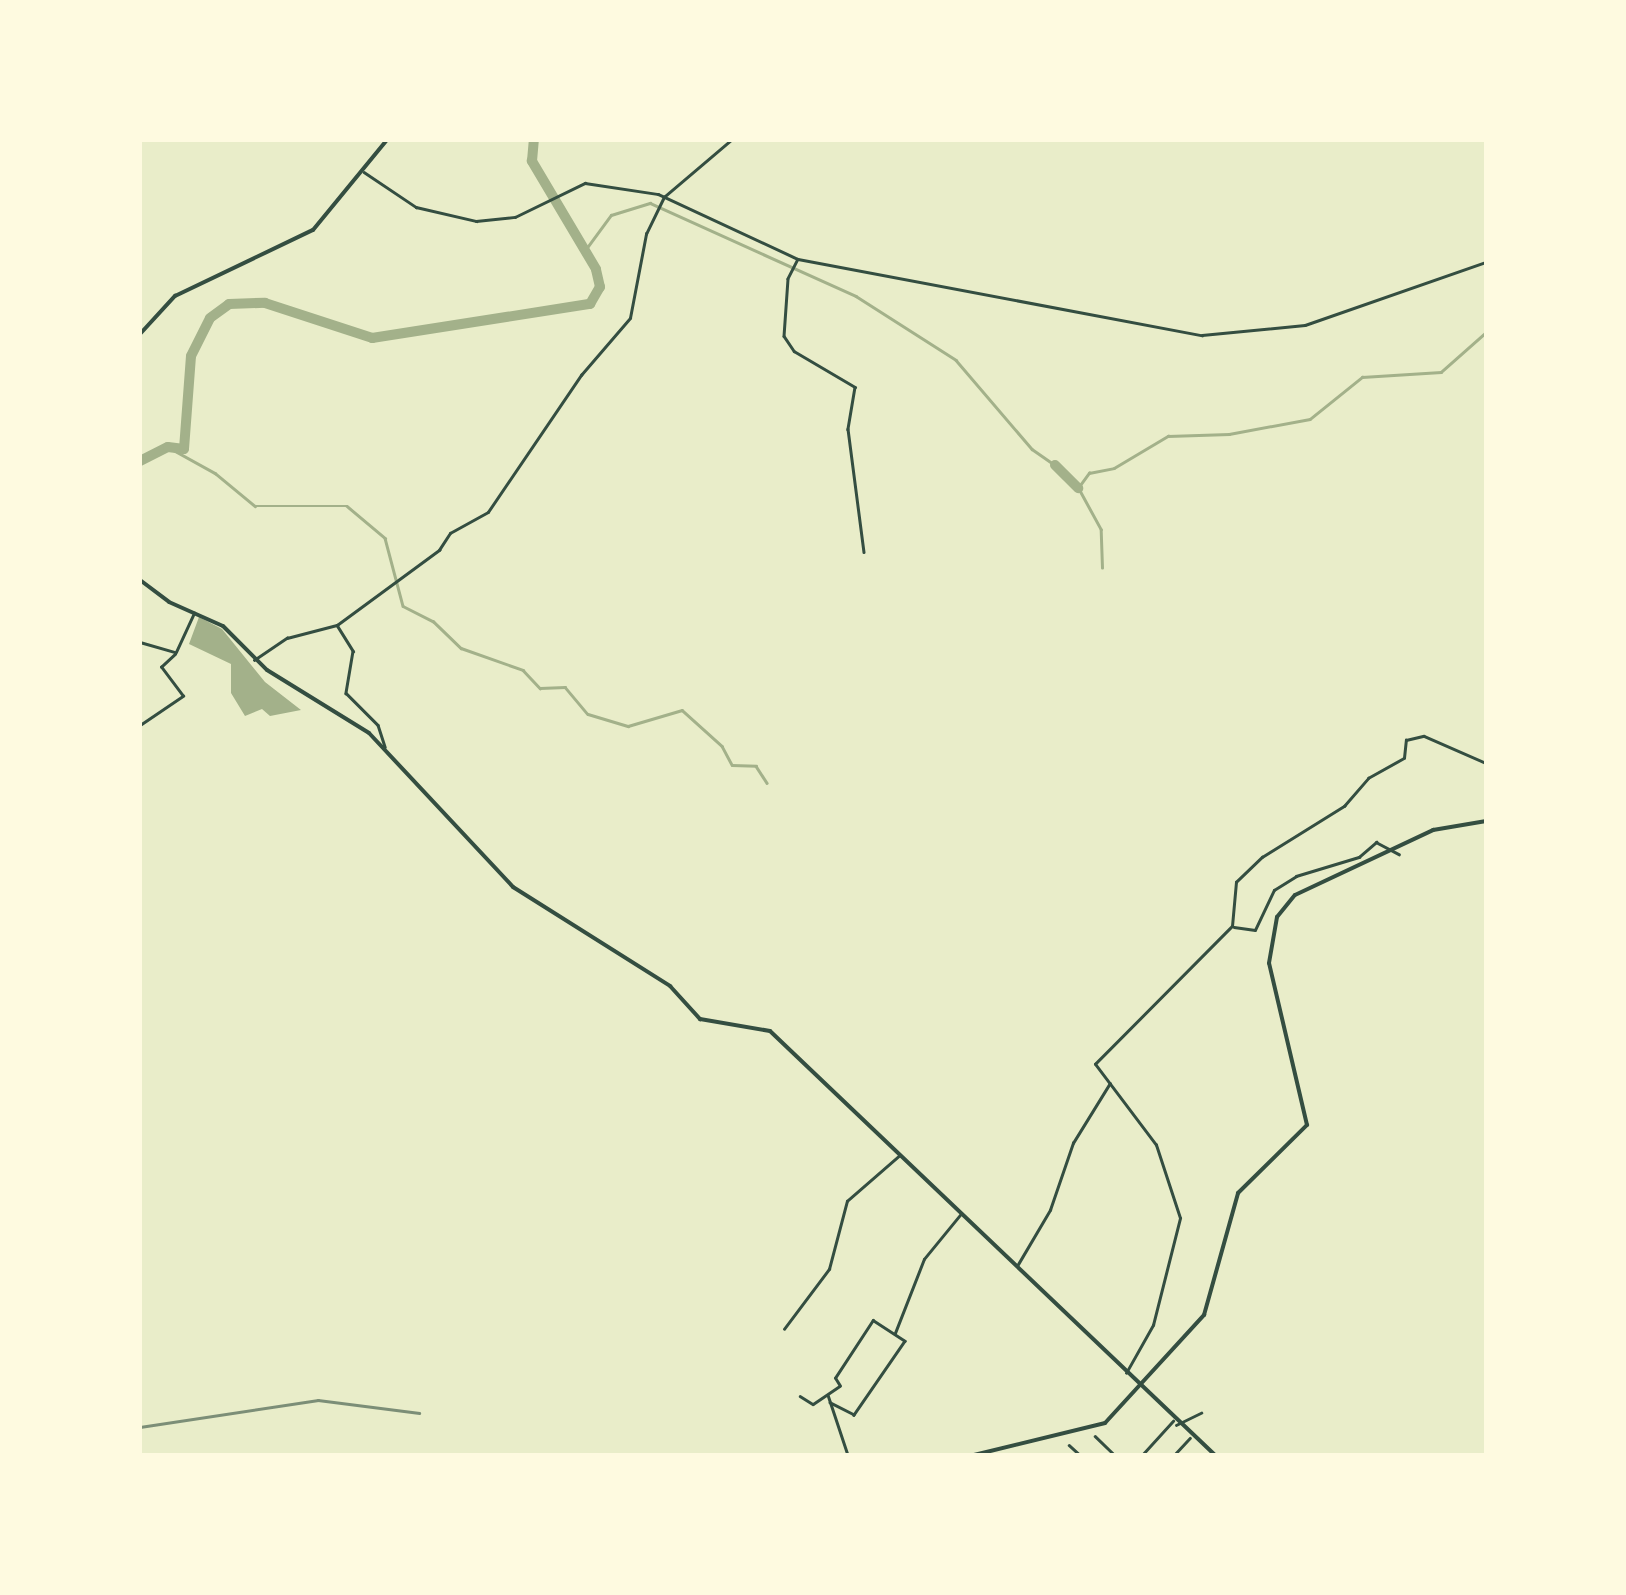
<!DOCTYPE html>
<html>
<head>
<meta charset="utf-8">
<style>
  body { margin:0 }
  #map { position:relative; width:1626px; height:1595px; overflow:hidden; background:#e9edc9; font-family:Roboto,sans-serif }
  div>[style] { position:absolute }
  .water>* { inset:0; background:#a3b18a }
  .stream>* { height:2.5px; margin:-1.25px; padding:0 1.25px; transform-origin:1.25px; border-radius:1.25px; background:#a3b18a }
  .river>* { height:10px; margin:-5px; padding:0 5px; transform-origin:5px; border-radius:5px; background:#a3b18a }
  .minor>* { height:2.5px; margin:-1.25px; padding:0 1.25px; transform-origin:1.25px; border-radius:1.25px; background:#344e41 }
  .tertiary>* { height:2.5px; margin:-1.25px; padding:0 1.25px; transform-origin:1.25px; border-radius:1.25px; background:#344e41 }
  .secondary>* { height:4px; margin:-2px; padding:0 2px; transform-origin:2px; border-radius:2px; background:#344e41 }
  .primary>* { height:4px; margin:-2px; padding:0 2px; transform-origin:2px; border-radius:2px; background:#344e41 }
  .rail>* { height:2.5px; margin:-1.25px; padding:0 1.25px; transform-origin:1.25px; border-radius:1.25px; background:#7c8e77 }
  span { translate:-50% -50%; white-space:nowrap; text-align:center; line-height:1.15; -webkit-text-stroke:10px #fefae0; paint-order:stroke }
  .frame { position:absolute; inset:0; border:142px solid #fefae0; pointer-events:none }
</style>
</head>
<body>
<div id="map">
  <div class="water">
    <div style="clip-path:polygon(199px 617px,222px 629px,265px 682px,301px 710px,270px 716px,262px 709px,245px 716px,231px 693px,231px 664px,189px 644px)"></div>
  </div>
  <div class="stream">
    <div style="left:586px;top:249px;width:42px;rotate:-53.7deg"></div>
    <div style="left:611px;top:215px;width:41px;rotate:-17.1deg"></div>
    <div style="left:650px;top:203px;width:226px;rotate:24.3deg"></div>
    <div style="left:856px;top:296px;width:119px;rotate:32.6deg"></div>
    <div style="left:956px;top:360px;width:117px;rotate:49.5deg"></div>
    <div style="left:1032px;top:449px;width:28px;rotate:35deg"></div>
    <div style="left:168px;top:447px;width:54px;rotate:29deg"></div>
    <div style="left:215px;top:473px;width:52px;rotate:39.5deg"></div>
    <div style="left:255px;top:506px;width:92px"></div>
    <div style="left:347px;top:506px;width:50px;rotate:40.1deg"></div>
    <div style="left:385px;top:538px;width:70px;rotate:75.2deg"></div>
    <div style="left:403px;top:606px;width:34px;rotate:27deg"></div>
    <div style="left:433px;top:621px;width:39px;rotate:44deg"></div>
    <div style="left:461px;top:648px;width:66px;rotate:19.5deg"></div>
    <div style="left:523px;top:670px;width:25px;rotate:47deg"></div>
    <div style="left:540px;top:688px;width:25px;rotate:-2deg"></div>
    <div style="left:565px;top:687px;width:35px;rotate:50deg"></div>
    <div style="left:588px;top:714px;width:42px;rotate:16.7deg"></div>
    <div style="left:628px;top:726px;width:56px;rotate:-16.5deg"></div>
    <div style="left:682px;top:710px;width:54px;rotate:42deg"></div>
    <div style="left:722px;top:746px;width:21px;rotate:62deg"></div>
    <div style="left:732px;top:765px;width:24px;rotate:2deg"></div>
    <div style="left:756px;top:766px;width:20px;rotate:57deg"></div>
    <div style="left:1102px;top:568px;width:38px;rotate:-92deg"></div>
    <div style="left:1101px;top:530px;width:48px;rotate:-118.7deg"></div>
    <div style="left:1078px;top:488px;width:19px;rotate:-54deg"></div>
    <div style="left:1089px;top:473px;width:25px;rotate:-11deg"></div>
    <div style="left:1114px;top:468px;width:63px;rotate:-30.7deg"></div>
    <div style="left:1168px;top:436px;width:61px;rotate:-1.9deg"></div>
    <div style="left:1229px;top:434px;width:82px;rotate:-10.5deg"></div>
    <div style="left:1310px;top:419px;width:67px;rotate:-38.9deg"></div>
    <div style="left:1362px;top:377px;width:79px;rotate:-3.6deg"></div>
    <div style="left:1441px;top:372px;width:60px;rotate:-41.6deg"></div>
  </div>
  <div class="river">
    <div style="left:140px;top:461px;width:31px;rotate:-27deg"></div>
    <div style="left:168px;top:447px;width:16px;rotate:7deg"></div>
    <div style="left:184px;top:449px;width:93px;rotate:-85.7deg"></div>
    <div style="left:191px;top:356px;width:42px;rotate:-63.4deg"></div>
    <div style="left:210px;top:318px;width:24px;rotate:-36deg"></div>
    <div style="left:229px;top:304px;width:36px;rotate:-2deg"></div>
    <div style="left:265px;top:303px;width:113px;rotate:18.1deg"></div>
    <div style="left:372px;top:338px;width:221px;rotate:-8.9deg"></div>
    <div style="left:590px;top:304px;width:20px;rotate:-60deg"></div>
    <div style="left:600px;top:287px;width:18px;rotate:-103deg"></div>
    <div style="left:596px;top:269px;width:126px;rotate:-120.7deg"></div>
    <div style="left:532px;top:161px;width:21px;rotate:-85deg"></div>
    <div style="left:1055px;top:465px;width:33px;rotate:45deg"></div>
  </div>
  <div class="minor">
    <div style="left:798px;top:259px;width:22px;rotate:117deg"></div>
    <div style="left:788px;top:279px;width:57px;rotate:94deg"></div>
    <div style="left:784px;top:336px;width:18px;rotate:56deg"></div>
    <div style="left:794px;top:351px;width:71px;rotate:30.5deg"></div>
    <div style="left:855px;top:387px;width:43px;rotate:99.5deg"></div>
    <div style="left:848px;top:429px;width:124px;rotate:82.6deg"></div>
    <div style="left:337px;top:625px;width:31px;rotate:58deg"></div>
    <div style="left:353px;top:651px;width:43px;rotate:99.5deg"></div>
    <div style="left:346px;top:693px;width:45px;rotate:45deg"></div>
    <div style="left:378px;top:725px;width:23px;rotate:72deg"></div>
    <div style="left:254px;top:660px;width:40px;rotate:-34deg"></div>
    <div style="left:287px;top:638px;width:52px;rotate:-14.6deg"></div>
    <div style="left:337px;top:625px;width:127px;rotate:-36.3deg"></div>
    <div style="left:439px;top:550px;width:20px;rotate:-57deg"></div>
    <div style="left:450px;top:533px;width:43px;rotate:-28.9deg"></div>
    <div style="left:488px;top:512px;width:166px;rotate:-55.8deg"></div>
    <div style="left:581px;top:375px;width:75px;rotate:-49.3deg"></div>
    <div style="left:630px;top:318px;width:86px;rotate:-79.2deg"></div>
    <div style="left:646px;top:234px;width:41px;rotate:-64.1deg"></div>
    <div style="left:664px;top:197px;width:88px;rotate:-40.4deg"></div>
    <div style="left:140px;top:725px;width:52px;rotate:-34deg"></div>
    <div style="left:183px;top:696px;width:36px;rotate:-127deg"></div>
    <div style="left:161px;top:667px;width:19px;rotate:-43deg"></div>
    <div style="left:1234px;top:927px;width:21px;rotate:8deg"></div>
    <div style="left:1255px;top:930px;width:44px;rotate:-64.6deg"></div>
    <div style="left:1274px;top:890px;width:26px;rotate:-32deg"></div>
    <div style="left:1296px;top:876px;width:66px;rotate:-16.8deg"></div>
    <div style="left:1359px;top:857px;width:23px;rotate:-41deg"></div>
    <div style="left:1376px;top:842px;width:26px;rotate:28deg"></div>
    <div style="left:1017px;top:1266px;width:65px;rotate:-59.5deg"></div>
    <div style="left:1050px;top:1210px;width:71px;rotate:-71.1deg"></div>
    <div style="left:1073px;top:1143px;width:70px;rotate:-58.3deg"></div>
    <div style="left:784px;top:1329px;width:75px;rotate:-53.1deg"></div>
    <div style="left:829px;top:1269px;width:70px;rotate:-75.2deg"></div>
    <div style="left:847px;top:1201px;width:70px;rotate:-41deg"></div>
    <div style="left:895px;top:1333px;width:79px;rotate:-68.6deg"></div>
    <div style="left:924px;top:1259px;width:57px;rotate:-50.7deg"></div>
    <div style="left:1126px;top:1373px;width:55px;rotate:-60.6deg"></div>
    <div style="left:1153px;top:1325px;width:110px;rotate:-75.8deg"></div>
    <div style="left:1180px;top:1218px;width:77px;rotate:-108.2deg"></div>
    <div style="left:1156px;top:1145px;width:101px;rotate:-127deg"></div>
    <div style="left:1095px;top:1064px;width:194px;rotate:-45.2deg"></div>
    <div style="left:1232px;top:926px;width:44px;rotate:-84.8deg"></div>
    <div style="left:1236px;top:882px;width:36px;rotate:-44deg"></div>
    <div style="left:1262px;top:857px;width:97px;rotate:-31.9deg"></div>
    <div style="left:1344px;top:806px;width:37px;rotate:-49deg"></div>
    <div style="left:1368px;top:778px;width:41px;rotate:-29.1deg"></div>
    <div style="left:1404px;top:758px;width:18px;rotate:-84deg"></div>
    <div style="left:1406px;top:740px;width:18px;rotate:-13deg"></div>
    <div style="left:1424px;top:736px;width:68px;rotate:23.5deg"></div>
    <div style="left:828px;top:1395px;width:63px;rotate:71.6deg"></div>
    <div style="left:800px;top:1396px;width:15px;rotate:32deg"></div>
    <div style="left:813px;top:1404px;width:32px;rotate:-34deg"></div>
    <div style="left:840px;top:1386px;width:9px;rotate:-122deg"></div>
    <div style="left:835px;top:1378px;width:69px;rotate:-56.8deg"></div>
    <div style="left:873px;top:1320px;width:38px;rotate:33deg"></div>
    <div style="left:905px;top:1341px;width:90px;rotate:124.6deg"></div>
    <div style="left:854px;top:1415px;width:27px;rotate:-153deg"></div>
    <div style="left:1176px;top:1425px;width:28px;rotate:-26deg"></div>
    <div style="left:1095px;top:1436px;width:28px;rotate:44deg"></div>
    <div style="left:1069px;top:1445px;width:15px;rotate:42deg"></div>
    <div style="left:1142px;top:1455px;width:46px;rotate:-47.6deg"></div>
    <div style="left:1174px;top:1455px;width:23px;rotate:-47deg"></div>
  </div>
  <div class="tertiary">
    <div style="left:364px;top:172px;width:63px;rotate:33.9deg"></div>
    <div style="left:416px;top:207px;width:62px;rotate:13.1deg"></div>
    <div style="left:476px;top:221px;width:39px;rotate:-6deg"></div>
    <div style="left:515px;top:217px;width:78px;rotate:-25.9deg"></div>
    <div style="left:585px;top:183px;width:74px;rotate:8.6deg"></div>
    <div style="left:658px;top:194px;width:154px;rotate:24.9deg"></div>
    <div style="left:798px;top:259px;width:411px;rotate:10.7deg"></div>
    <div style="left:1202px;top:335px;width:103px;rotate:-5.5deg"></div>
    <div style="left:1305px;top:325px;width:192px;rotate:-19.2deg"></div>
    <div style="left:140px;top:642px;width:37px;rotate:16deg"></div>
    <div style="left:176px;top:652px;width:43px;rotate:-65.2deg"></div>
  </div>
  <div class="secondary">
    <div style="left:140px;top:334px;width:52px;rotate:-47.4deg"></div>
    <div style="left:175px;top:296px;width:153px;rotate:-25.6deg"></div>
    <div style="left:313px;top:230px;width:117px;rotate:-50.6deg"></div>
    <div style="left:974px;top:1455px;width:135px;rotate:-13.7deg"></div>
    <div style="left:1105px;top:1423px;width:147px;rotate:-47.5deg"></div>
    <div style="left:1204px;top:1315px;width:127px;rotate:-74.4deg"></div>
    <div style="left:1238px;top:1193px;width:97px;rotate:-44.6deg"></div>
    <div style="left:1307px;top:1125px;width:166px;rotate:-103.2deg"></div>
    <div style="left:1269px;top:963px;width:47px;rotate:-80.1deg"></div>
    <div style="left:1277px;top:917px;width:28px;rotate:-51deg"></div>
    <div style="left:1295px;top:895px;width:153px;rotate:-25.2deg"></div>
    <div style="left:1433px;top:830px;width:54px;rotate:-9.6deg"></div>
  </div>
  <div class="primary">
    <div style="left:140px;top:580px;width:36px;rotate:37deg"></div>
    <div style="left:169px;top:602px;width:59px;rotate:24deg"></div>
    <div style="left:223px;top:626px;width:62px;rotate:45deg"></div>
    <div style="left:267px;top:670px;width:120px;rotate:31.7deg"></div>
    <div style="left:369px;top:733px;width:211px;rotate:46.9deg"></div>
    <div style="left:513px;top:887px;width:186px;rotate:32.2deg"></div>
    <div style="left:670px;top:986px;width:45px;rotate:47.7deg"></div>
    <div style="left:700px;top:1019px;width:71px;rotate:9.7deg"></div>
    <div style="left:770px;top:1031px;width:615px;rotate:43.62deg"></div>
  </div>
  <div class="rail">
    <div style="left:140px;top:1427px;width:180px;rotate:-8.6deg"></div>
    <div style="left:318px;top:1400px;width:102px;rotate:7.3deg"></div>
  </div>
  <div class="frame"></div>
</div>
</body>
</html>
